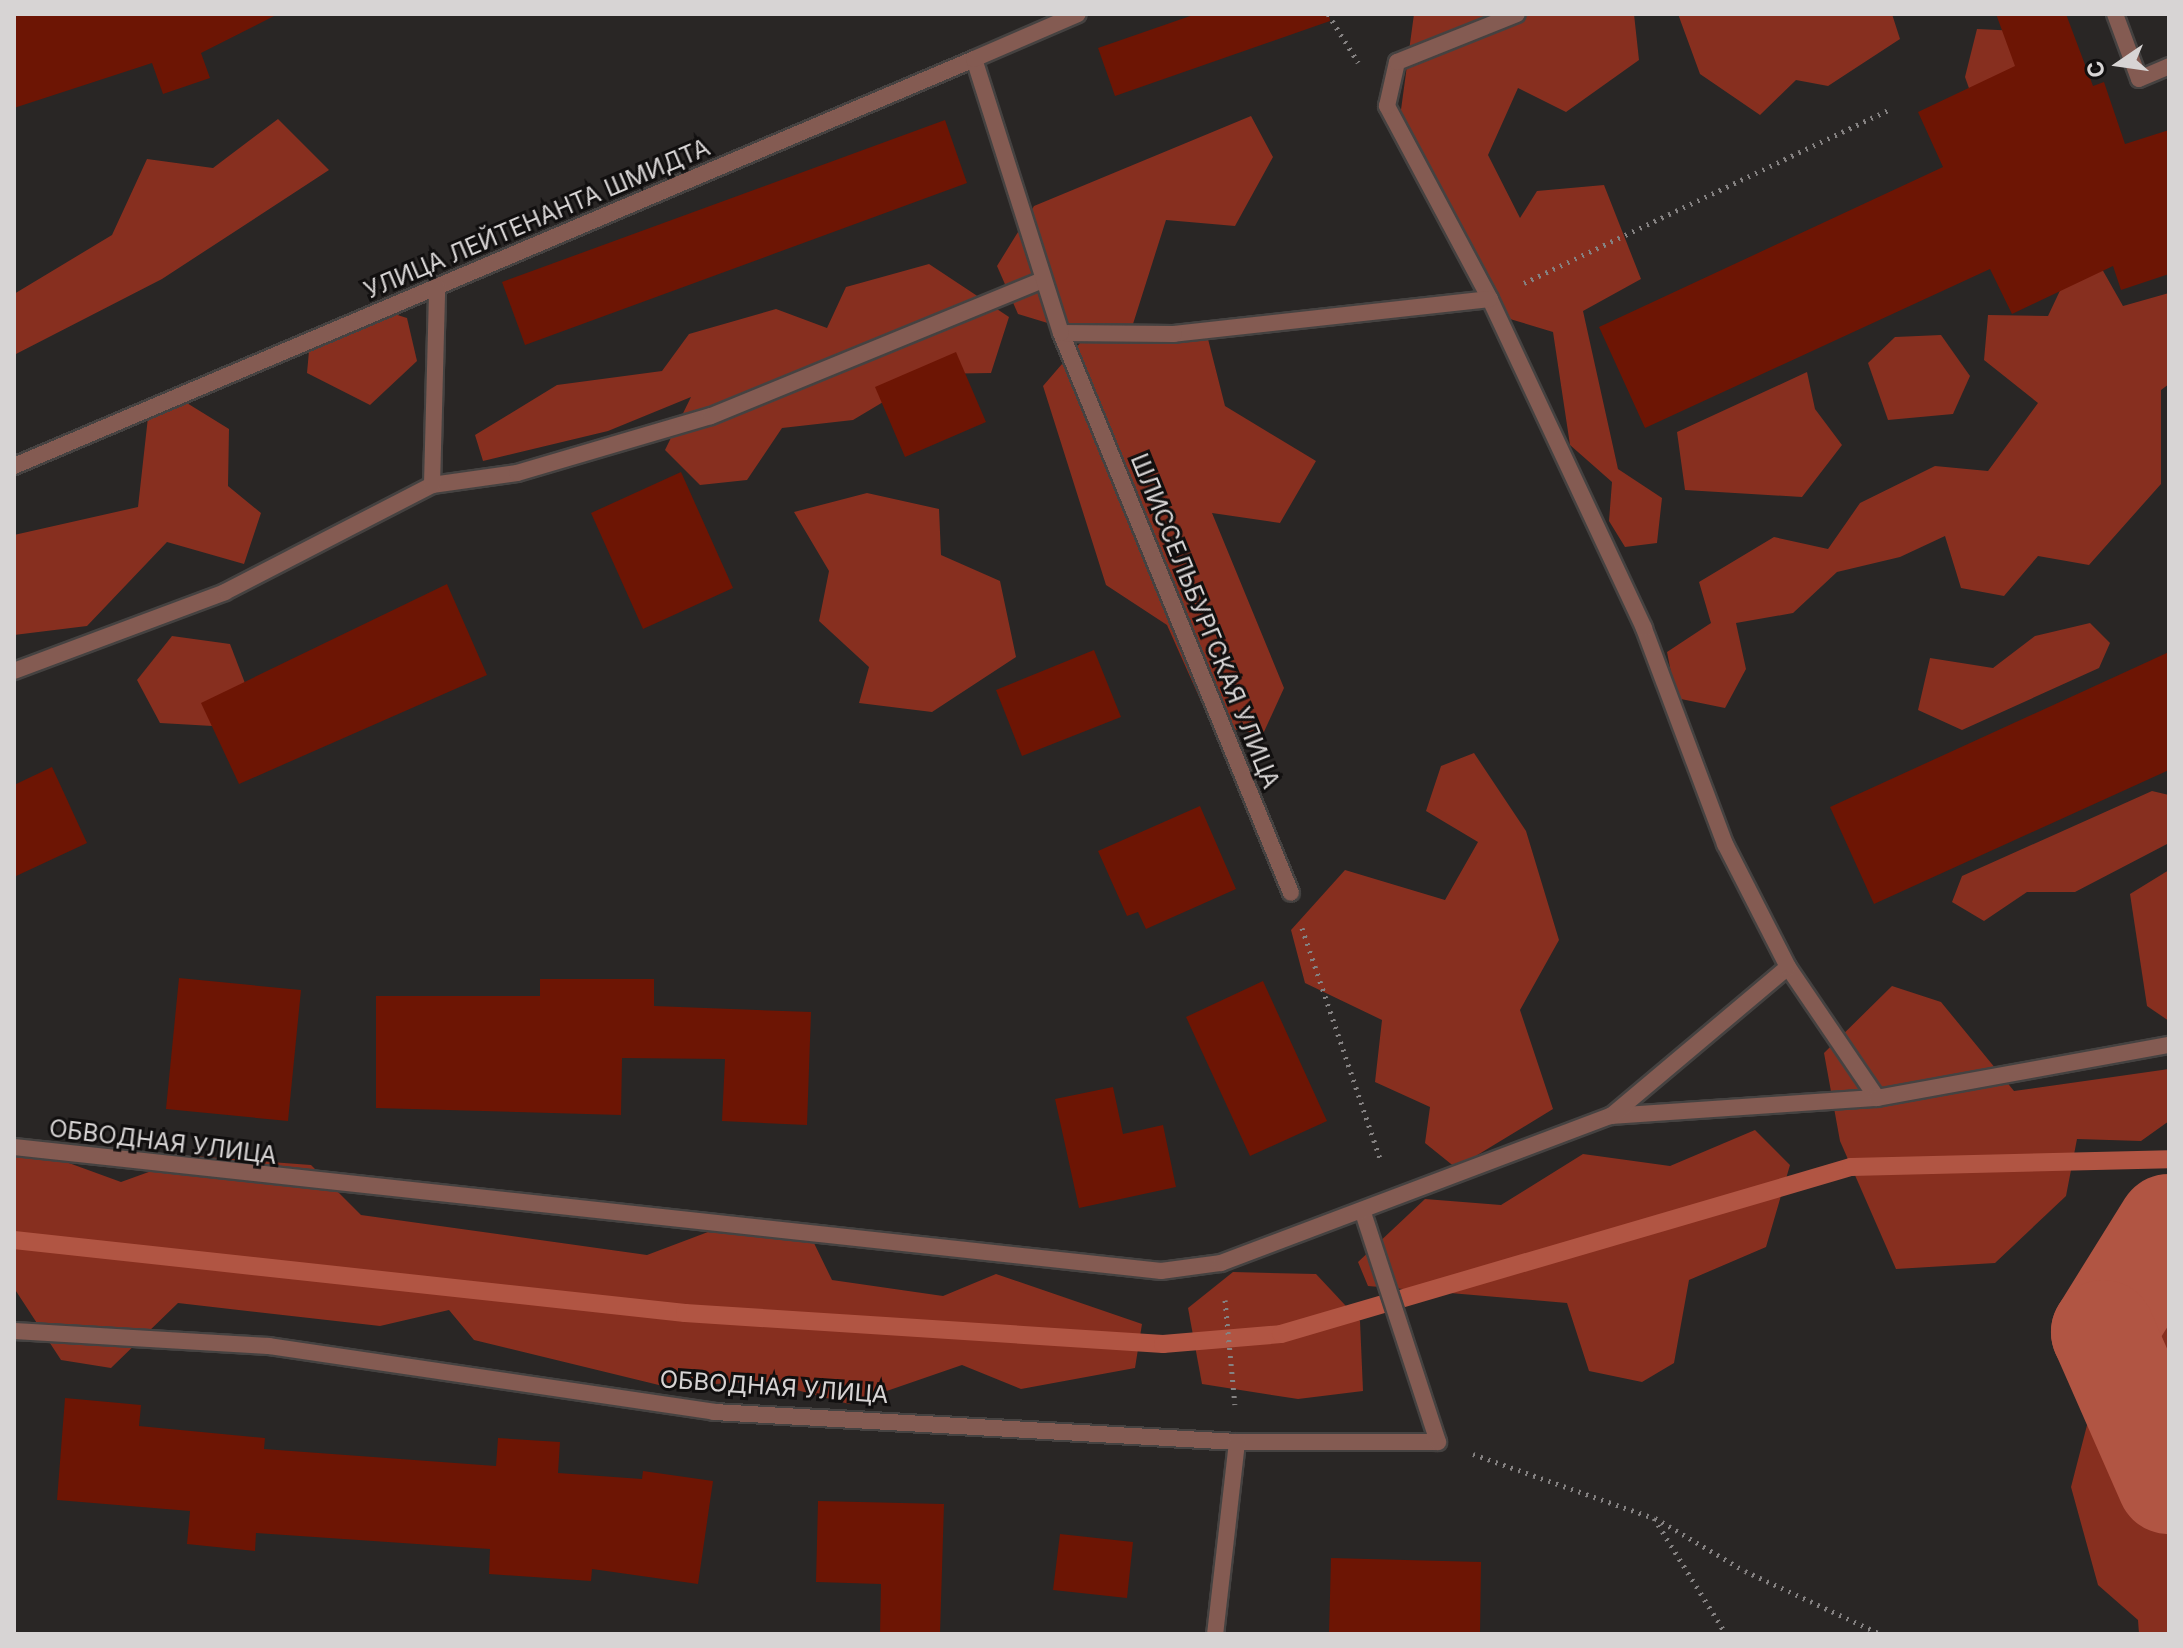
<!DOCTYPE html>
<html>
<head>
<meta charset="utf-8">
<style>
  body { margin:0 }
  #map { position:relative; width:2183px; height:1648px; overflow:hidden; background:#292625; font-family:Inter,sans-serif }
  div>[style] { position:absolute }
  .forest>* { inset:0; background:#872f1f }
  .stream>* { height:18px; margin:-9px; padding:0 9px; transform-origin:9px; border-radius:9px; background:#b15543 }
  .river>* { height:104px; margin:-52px; padding:0 52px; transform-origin:52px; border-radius:52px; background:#b15543 }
  .building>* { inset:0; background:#6d1504 }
  .path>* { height:5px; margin-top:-2.5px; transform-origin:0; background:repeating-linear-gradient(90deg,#858282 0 2px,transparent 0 8px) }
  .roads { filter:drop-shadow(2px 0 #454241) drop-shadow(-2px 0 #454241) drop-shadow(0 2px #454241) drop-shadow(0 -2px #454241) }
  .service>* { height:16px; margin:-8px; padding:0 8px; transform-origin:8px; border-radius:8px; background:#845b52 }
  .minor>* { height:16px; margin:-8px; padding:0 8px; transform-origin:8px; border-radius:8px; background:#845b52 }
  span { translate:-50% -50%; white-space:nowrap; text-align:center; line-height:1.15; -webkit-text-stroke:6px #110f0f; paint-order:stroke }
  .street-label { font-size:24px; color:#d7d4d4 }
  .frame { position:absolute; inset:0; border:16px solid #d7d4d4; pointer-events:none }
  .north { position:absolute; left:2079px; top:24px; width:80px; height:80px; -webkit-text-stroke:6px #110f0f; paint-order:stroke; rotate:257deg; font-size:22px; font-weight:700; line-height:32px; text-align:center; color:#d7d4d4 }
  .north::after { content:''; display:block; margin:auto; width:28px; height:36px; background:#d7d4d4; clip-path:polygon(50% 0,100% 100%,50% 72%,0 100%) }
</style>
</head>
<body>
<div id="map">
  <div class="forest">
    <div style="clip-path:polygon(1414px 14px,1634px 14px,1639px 60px,1566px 112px,1518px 88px,1488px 155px,1520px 218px,1537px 191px,1604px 185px,1641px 279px,1583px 311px,1618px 469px,1662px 498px,1657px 543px,1625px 547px,1609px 521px,1612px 482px,1570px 445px,1553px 332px,1510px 319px,1400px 117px)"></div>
    <div style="clip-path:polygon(1678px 14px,1892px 14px,1900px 39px,1828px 86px,1796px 80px,1760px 115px,1700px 74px)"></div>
    <div style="clip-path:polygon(1977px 29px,2019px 31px,2061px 140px,1994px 159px,1965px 77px)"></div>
    <div style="clip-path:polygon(1251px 116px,1273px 157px,1235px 226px,1166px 220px,1133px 324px,1208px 339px,1225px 406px,1316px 461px,1280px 523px,1212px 513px,1284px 688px,1263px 734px,1212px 726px,1167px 625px,1106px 585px,1043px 386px,1087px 335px,1018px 314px,997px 266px,1034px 206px)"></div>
    <div style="clip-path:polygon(278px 119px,329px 170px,162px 279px,14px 355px,14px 294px,112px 235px,147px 159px,213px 168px)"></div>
    <div style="clip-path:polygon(2098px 262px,2123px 306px,2169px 293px,2169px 384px,2161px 390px,2161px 484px,2089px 565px,2038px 556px,2004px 596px,1961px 588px,1945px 536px,1900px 557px,1837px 572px,1793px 613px,1736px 623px,1746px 669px,1725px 708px,1676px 698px,1667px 652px,1711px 623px,1699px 582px,1774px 537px,1828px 549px,1860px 503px,1935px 466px,1988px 471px,2038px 403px,1984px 360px,1988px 315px,2048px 316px,2073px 263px)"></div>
    <div style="clip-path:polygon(929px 264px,1009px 317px,991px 373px,930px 374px,853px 420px,782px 428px,747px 480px,700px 485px,665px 450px,691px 397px,608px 431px,483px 461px,475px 435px,557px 385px,662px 371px,689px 334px,776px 309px,827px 328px,846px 287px)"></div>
    <div style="clip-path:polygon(372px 307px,407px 318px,417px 361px,370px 405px,307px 373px,310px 340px)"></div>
    <div style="clip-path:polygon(1941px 335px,1970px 376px,1953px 414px,1888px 420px,1868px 363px,1895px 337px)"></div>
    <div style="clip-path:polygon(1807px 372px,1815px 409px,1842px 445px,1802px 497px,1685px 490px,1677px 432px)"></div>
    <div style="clip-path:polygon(182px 400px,229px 429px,228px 486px,261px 513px,244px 564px,167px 542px,87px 626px,14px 635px,14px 535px,138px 507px,148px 417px)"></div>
    <div style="clip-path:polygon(867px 493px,939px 509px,941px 555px,1000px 581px,1016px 657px,932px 712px,859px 703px,869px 667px,819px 621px,829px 571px,794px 512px)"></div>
    <div style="clip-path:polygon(2090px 623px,2110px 643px,2099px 668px,1962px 730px,1918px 710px,1930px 658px,1993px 668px,2035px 636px)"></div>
    <div style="clip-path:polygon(172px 636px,230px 644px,251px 699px,230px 727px,160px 723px,137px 680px)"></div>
    <div style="clip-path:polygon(1474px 753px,1526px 831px,1559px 940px,1520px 1010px,1553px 1109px,1456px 1168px,1425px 1143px,1430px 1107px,1375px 1082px,1382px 1020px,1305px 983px,1291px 930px,1345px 870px,1445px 900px,1478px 842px,1426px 811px,1441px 766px)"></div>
    <div style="clip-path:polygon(2152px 791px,2169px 795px,2169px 843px,2075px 892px,2027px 892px,1984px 921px,1952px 902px,1962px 876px)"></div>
    <div style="clip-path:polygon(2169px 870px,2169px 1021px,2147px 1006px,2130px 894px)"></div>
    <div style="clip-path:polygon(1892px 986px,1941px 1002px,2014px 1091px,2169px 1069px,2169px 1121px,2141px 1141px,2077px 1139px,2066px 1196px,1995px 1263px,1896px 1269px,1840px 1141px,1824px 1053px)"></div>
    <div style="clip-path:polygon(1755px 1130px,1790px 1165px,1766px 1247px,1689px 1280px,1674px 1363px,1642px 1382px,1589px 1371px,1567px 1303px,1368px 1286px,1358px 1262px,1425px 1199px,1501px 1205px,1583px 1154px,1670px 1166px)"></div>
    <div style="clip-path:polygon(14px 1143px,121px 1182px,193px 1156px,311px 1165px,361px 1215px,647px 1255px,708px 1232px,813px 1241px,832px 1280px,943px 1296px,996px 1274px,1142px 1324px,1135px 1368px,1021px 1389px,962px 1365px,849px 1404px,763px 1381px,667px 1387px,474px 1340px,449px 1310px,380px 1326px,178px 1303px,111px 1368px,61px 1360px,14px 1288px)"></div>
    <div style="clip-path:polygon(2169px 1204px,2169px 1634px,2139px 1634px,2138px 1620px,2098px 1585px,2071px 1487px,2100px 1375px,2083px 1302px)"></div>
    <div style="clip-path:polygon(1233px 1272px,1316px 1274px,1360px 1321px,1363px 1391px,1298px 1399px,1202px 1384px,1188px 1308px)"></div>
  </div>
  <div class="stream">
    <div style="left:14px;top:1240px;width:675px;rotate:6.21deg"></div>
    <div style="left:685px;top:1313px;width:479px;rotate:3.7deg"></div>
    <div style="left:1163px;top:1344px;width:118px;rotate:-4.8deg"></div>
    <div style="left:1281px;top:1334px;width:594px;rotate:-16.33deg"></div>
    <div style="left:1851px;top:1167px;width:318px;rotate:-1.4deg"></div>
  </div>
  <div class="river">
    <div style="left:2169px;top:1226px;width:125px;rotate:121.9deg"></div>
    <div style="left:2103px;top:1332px;width:164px;rotate:66.3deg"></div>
  </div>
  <div class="building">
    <div style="clip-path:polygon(14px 14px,278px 14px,201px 53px,210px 78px,163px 94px,152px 63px,14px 108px)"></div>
    <div style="clip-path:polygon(1196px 14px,1329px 14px,1330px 21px,1115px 96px,1098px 48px)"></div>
    <div style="clip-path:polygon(1996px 14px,2066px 14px,2093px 86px,2104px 82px,2125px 144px,2169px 130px,2169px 274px,2121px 290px,2113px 266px,2012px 314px,1990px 269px,1645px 428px,1599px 327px,1943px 167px,1918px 112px,2015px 66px)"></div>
    <div style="clip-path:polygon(945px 120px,967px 183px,525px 345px,502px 282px)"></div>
    <div style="clip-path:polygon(956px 352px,986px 422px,905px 457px,875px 387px)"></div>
    <div style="clip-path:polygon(681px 472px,733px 588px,643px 629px,591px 513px)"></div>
    <div style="clip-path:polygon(447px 584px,487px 675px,239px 784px,201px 703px)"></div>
    <div style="clip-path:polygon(1094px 650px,1121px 717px,1022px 756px,996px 690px)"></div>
    <div style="clip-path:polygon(2169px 652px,2169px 770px,1874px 904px,1830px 807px)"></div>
    <div style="clip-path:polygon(52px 767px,87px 843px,14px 877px,14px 785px)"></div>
    <div style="clip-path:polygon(1200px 806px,1236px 889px,1146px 929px,1138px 912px,1127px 916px,1098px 851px)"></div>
    <div style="clip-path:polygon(179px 978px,301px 990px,288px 1121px,166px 1109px)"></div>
    <div style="clip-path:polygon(540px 979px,654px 979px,654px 1006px,811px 1012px,807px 1125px,722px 1121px,725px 1059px,622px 1058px,621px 1115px,376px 1108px,376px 996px,540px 996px)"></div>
    <div style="clip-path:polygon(1263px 981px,1327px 1121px,1250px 1156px,1186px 1017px)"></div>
    <div style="clip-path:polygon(1113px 1087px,1123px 1134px,1163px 1125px,1176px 1187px,1079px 1208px,1055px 1099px)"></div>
    <div style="clip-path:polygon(65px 1398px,141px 1405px,139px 1426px,265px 1438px,264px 1449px,496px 1466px,498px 1438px,560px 1442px,558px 1473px,642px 1479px,643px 1471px,713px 1481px,698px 1584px,592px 1569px,591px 1581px,489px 1574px,490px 1549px,256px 1533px,255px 1551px,187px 1544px,190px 1511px,57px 1500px)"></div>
    <div style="clip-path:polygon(818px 1501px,944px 1504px,940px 1634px,880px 1634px,881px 1584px,816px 1582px)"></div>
    <div style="clip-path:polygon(1060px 1534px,1133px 1542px,1127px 1598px,1053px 1590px)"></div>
    <div style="clip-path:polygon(1331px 1558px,1481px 1562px,1480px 1634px,1329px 1634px)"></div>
  </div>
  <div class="path">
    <div style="left:1328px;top:14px;width:57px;rotate:58deg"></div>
    <div style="left:1524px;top:283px;width:404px;rotate:-25.4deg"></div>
    <div style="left:1302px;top:928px;width:247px;rotate:71.3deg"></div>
    <div style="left:1225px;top:1300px;width:105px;rotate:84.6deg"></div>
    <div style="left:1473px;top:1454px;width:192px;rotate:19.5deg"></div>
    <div style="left:1654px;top:1518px;width:137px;rotate:58.2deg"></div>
    <div style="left:1655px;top:1518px;width:104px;rotate:30.5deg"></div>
    <div style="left:1745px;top:1571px;width:150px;rotate:24.9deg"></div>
  </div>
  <div class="roads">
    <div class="service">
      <div style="left:2115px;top:14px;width:69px;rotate:69.7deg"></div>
      <div style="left:2139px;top:79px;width:33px;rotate:-23deg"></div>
      <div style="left:1490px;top:299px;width:219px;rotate:-118.1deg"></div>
      <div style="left:1387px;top:106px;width:45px;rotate:-77.2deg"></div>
      <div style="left:1397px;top:62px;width:129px;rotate:-21.8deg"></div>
      <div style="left:1061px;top:333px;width:605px;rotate:67.67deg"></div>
      <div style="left:14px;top:466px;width:1043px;rotate:-22.97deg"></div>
      <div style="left:432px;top:485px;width:86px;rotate:-8deg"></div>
      <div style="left:517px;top:473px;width:202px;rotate:-16.4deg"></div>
      <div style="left:711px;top:416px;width:356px;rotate:-22.3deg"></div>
      <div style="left:14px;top:671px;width:225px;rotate:-20.5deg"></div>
      <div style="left:225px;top:592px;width:233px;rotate:-27.3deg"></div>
      <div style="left:432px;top:485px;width:197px;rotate:-88.5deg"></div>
      <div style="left:1788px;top:967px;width:158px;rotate:55.8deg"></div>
      <div style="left:1611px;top:1116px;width:267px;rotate:-3.9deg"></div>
      <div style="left:1877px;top:1098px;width:297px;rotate:-10.3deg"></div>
      <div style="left:1237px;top:1442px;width:201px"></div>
      <div style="left:1438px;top:1442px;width:242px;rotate:-108.1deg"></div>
    </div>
    <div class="minor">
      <div style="left:14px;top:1147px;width:1154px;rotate:6.17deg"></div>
      <div style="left:1161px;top:1271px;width:61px;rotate:-7.6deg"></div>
      <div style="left:1221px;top:1263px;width:417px;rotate:-20.7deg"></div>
      <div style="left:1611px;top:1116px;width:231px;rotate:-40.1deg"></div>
      <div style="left:1788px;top:967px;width:138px;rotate:-117.1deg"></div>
      <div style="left:1725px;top:844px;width:231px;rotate:-110.6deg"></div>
      <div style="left:1644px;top:628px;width:363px;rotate:-115.1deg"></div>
      <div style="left:1490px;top:299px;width:318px;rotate:173.7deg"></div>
      <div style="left:1174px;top:334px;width:113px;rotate:-179.5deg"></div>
      <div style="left:1061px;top:333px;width:287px;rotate:-107.6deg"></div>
      <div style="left:974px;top:59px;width:113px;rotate:-23.4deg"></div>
      <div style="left:14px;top:1331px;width:255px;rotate:3.4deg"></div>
      <div style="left:269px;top:1346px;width:450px;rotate:8.4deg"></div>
      <div style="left:714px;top:1412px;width:524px;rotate:3.28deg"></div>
      <div style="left:1237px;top:1442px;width:193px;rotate:96.5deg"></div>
    </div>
  </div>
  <div class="street-label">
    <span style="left:537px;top:219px;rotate:-23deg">УЛИЦА ЛЕЙТЕНАНТА ШМИДТА</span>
    <span style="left:1205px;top:621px;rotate:68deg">ШЛИССЕЛЬБУРГСКАЯ УЛИЦА</span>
    <span style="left:163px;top:1142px;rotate:7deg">ОБВОДНАЯ УЛИЦА</span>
    <span style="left:774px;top:1387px;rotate:4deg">ОБВОДНАЯ УЛИЦА</span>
  </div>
  <div class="frame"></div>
  <div class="north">С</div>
</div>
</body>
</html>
